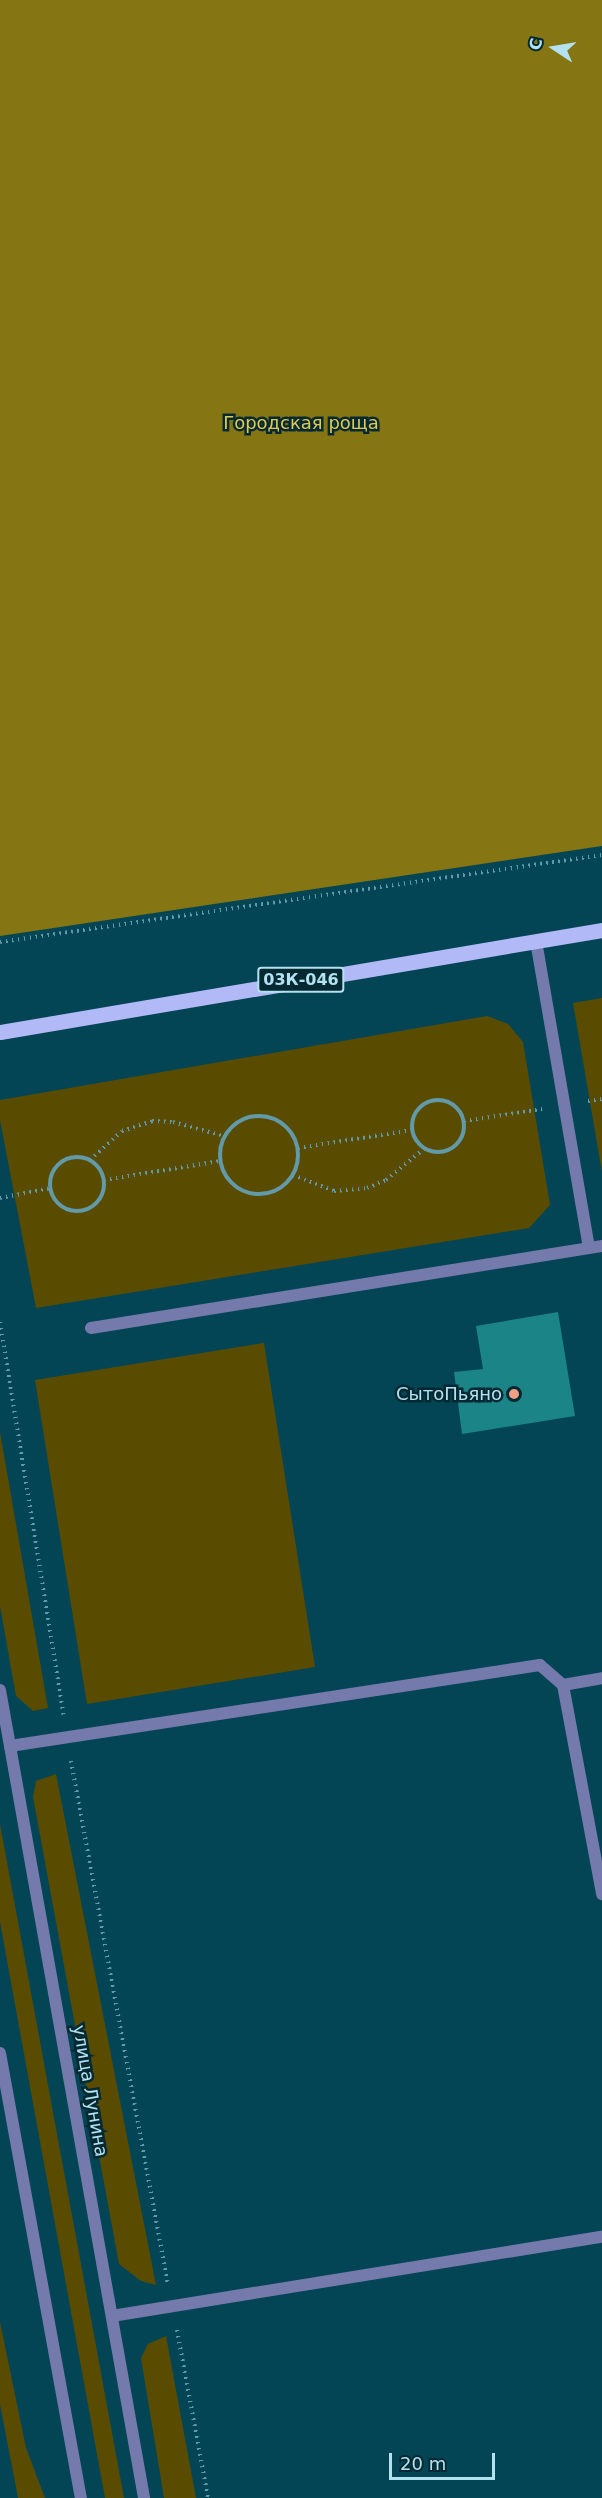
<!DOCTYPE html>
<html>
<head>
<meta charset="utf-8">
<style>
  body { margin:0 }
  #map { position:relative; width:602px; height:2498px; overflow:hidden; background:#034554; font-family:"DejaVu Sans",sans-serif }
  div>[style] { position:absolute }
  .green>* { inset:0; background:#594c00 }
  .forest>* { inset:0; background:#867613 }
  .building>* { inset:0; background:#1b8487 }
  .path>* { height:4px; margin-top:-2px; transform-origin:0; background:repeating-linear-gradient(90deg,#629aa9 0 1.5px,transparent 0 6px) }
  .path>.ring { margin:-2px; padding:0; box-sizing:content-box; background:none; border:4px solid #629aa9; border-radius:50% }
  .lane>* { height:12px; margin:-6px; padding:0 6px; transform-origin:6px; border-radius:6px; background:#747aac }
  .street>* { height:12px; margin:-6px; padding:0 6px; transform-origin:6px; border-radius:6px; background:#747aac }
  .primary>* { height:15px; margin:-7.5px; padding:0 7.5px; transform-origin:7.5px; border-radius:7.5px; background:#b1b9f6 }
  .dots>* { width:16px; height:16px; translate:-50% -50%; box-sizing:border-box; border:3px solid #052932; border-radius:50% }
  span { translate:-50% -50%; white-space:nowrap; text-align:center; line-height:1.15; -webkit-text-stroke:5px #052932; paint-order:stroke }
  .shield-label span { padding:2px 4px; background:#052932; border:2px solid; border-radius:4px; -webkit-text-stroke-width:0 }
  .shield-label { font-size:16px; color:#b2e1f0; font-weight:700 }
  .park-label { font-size:18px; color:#dfc950 }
  .poi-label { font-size:18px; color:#b2e1f0 }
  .right { translate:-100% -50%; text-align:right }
  .street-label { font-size:18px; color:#b2e1f0 }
  .north { position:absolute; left:524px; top:18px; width:60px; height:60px; -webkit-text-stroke:4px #052932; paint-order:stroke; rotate:282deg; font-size:16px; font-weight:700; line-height:24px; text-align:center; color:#b2e1f0 }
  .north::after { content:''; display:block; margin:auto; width:21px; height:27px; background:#b2e1f0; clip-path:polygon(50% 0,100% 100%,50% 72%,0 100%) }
  .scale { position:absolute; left:389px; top:2453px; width:106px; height:27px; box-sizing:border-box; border:3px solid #b2e1f0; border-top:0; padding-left:8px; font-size:18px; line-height:21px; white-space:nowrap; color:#b2e1f0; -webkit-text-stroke:4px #052932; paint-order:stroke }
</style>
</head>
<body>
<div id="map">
  <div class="green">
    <div style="clip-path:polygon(602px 998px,602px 1172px,573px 1003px)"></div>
    <div style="clip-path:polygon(487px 1016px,508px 1024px,523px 1042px,550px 1205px,529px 1228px,36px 1308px,0 1120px,0 1100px)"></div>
    <div style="clip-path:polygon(264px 1343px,315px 1667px,87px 1704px,35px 1380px)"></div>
    <div style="clip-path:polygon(0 1432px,48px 1708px,33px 1711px,16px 1696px,0 1606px)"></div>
    <div style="clip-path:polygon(56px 1774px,156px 2285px,141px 2281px,119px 2264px,33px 1797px,36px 1781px)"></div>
    <div style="clip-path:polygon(0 1824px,124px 2498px,105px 2498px,0 1922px)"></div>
    <div style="clip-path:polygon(0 2322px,26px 2448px,45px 2498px,18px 2498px,0 2404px)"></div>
    <div style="clip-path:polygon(166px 2336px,196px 2498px,164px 2498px,141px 2358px,148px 2344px)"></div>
  </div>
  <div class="forest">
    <div style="clip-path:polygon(0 0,602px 0,602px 846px,0 936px)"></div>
  </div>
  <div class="building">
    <div style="clip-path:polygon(558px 1312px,575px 1416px,462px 1434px,454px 1372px,483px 1369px,476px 1326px)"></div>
  </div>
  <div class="path">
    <div style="left:0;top:942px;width:608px;rotate:-8.22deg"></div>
    <div class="ring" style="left:412px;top:1100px;width:48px;height:48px"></div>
    <div style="left:588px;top:1101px;width:14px;rotate:-8deg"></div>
    <div class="ring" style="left:220px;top:1116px;width:74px;height:74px"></div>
    <div style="left:464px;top:1121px;width:79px;rotate:-8.7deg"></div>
    <div style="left:298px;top:1148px;width:116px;rotate:-8.9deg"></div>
    <div class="ring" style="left:50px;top:1157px;width:50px;height:50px"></div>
    <div style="left:90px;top:1160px;width:43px;rotate:-42.2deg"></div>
    <div style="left:122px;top:1131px;width:32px;rotate:-18deg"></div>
    <div style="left:152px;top:1121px;width:21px;rotate:3deg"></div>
    <div style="left:173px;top:1122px;width:53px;rotate:15.4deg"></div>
    <div style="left:293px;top:1175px;width:44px;rotate:21.3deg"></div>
    <div style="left:334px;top:1191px;width:33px;rotate:-5deg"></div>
    <div style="left:367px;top:1188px;width:21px;rotate:-23deg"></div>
    <div style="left:386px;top:1180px;width:50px;rotate:-39.4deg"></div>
    <div style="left:104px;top:1180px;width:118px;rotate:-9.3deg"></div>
    <div style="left:0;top:1198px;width:52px;rotate:-11.1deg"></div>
    <div style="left:0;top:1322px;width:398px;rotate:80.8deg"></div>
    <div style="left:71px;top:1761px;width:533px;rotate:79.51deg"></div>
    <div style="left:177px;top:2330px;width:171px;rotate:79.5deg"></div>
  </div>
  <div class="lane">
    <div style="left:536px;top:941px;width:311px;rotate:80.2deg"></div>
    <div style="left:91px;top:1328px;width:518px;rotate:-9.12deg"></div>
    <div style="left:563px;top:1685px;width:40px;rotate:-10deg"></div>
    <div style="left:10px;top:1746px;width:536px;rotate:-8.69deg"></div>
    <div style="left:540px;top:1665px;width:30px;rotate:41deg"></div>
    <div style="left:563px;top:1685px;width:213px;rotate:79.4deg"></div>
    <div style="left:112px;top:2316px;width:496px;rotate:-9.2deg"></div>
  </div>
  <div class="street">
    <div style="left:0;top:1690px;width:821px;rotate:79.89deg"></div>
    <div style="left:0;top:2053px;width:452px;rotate:79.7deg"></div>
  </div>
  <div class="primary">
    <div style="left:0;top:1032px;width:611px;rotate:-9.62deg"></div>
  </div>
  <div class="dots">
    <div style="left:514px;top:1394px;background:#f39f84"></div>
  </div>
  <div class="shield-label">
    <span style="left:301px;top:980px">03К-046</span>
  </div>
  <div class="park-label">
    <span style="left:301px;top:423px">Городская роща</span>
  </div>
  <div class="poi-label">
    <span class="right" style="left:502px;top:1394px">СытоПьяно</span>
  </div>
  <div class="street-label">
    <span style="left:90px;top:2091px;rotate:80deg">улица Лунина</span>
  </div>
  <div class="north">С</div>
  <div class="scale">20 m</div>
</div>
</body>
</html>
